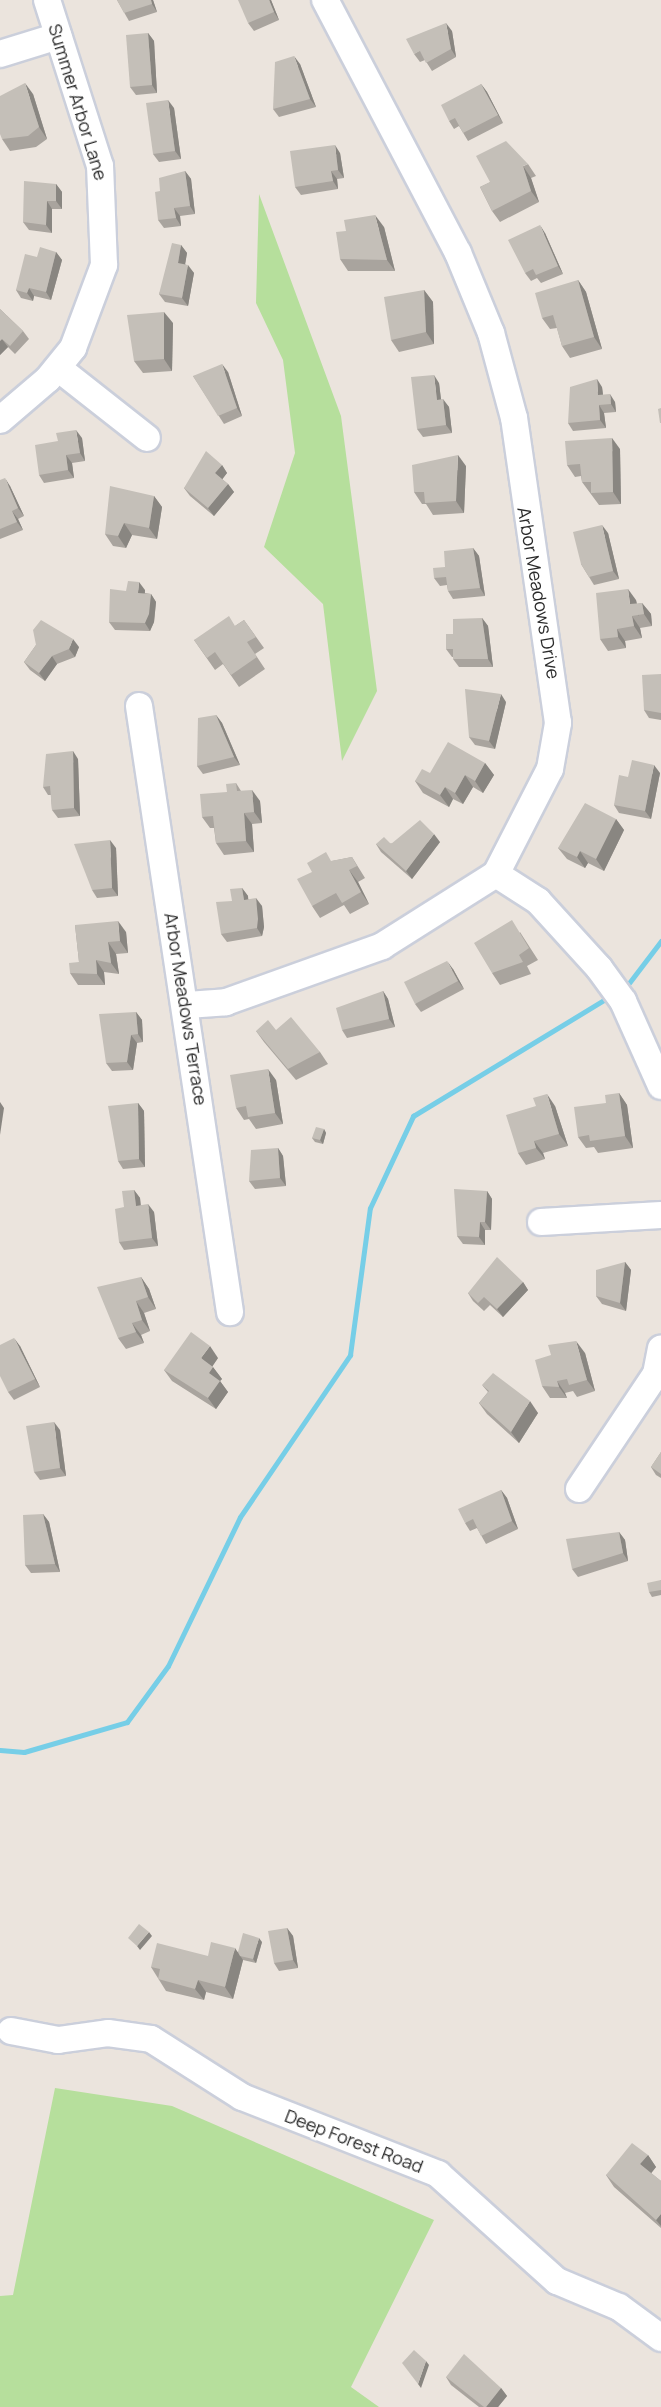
<!DOCTYPE html>
<html>
<head>
<meta charset="utf-8">
<style>
  body { margin:0 }
  #map { position:relative; width:661px; height:2407px; overflow:hidden; background:#ebe4dd; font-family:Manrope,sans-serif }
  div>[style] { position:absolute }
  .green>* { inset:0; background:#b6df9c }
  .stream>* { height:5px; margin:-2.5px; padding:0 2.5px; transform-origin:2.5px; border-radius:2.5px; background:#76cee7 }
  .roads { filter:drop-shadow(2px 0 #cbcfdb) drop-shadow(-2px 0 #cbcfdb) drop-shadow(0 2px #cbcfdb) drop-shadow(0 -2px #cbcfdb) }
  .minor>* { height:26px; margin:-13px; padding:0 13px; transform-origin:13px; border-radius:13px; background:#fff }
  .wall>* { inset:0; background:#a9a49e }
  .shaded-wall>* { inset:0; background:#898681 }
  .building>* { inset:0; background:#c4bfb8 }
  span { translate:-50% -50%; white-space:nowrap; text-align:center; line-height:1.15; -webkit-text-stroke:5px #fff; paint-order:stroke }
  .street-label { font-size:18px; color:#2a2a2a }
</style>
</head>
<body>
<div id="map">
  <div class="green">
    <div style="clip-path:polygon(259px 194px,341px 416px,377px 691px,342px 761px,323px 604px,264px 547px,295px 453px,283px 360px,256px 303px)"></div>
    <div style="clip-path:polygon(55px 2088px,172px 2106px,434px 2220px,351px 2387px,379px 2407px,0 2407px,0 2296px,13px 2295px)"></div>
  </div>
  <div class="stream">
    <div style="left:629px;top:983px;width:53px;rotate:-52.7deg"></div>
    <div style="left:0;top:1750px;width:24px;rotate:5deg"></div>
    <div style="left:24px;top:1752px;width:107px;rotate:-16.2deg"></div>
    <div style="left:127px;top:1722px;width:69px;rotate:-53.8deg"></div>
    <div style="left:168px;top:1666px;width:165px;rotate:-64.2deg"></div>
    <div style="left:240px;top:1517px;width:196px;rotate:-55.8deg"></div>
    <div style="left:350px;top:1355px;width:148px;rotate:-82.3deg"></div>
    <div style="left:370px;top:1208px;width:102px;rotate:-64.9deg"></div>
    <div style="left:413px;top:1116px;width:223px;rotate:-31.3deg"></div>
  </div>
  <div class="roads">
    <div class="minor">
      <div style="left:0;top:54px;width:61px;rotate:-17.2deg"></div>
      <div style="left:58px;top:368px;width:113px;rotate:38.2deg"></div>
      <div style="left:0;top:420px;width:63px;rotate:-40.5deg"></div>
      <div style="left:48px;top:379px;width:40px;rotate:-51deg"></div>
      <div style="left:73px;top:348px;width:89px;rotate:-69.5deg"></div>
      <div style="left:104px;top:265px;width:99px;rotate:-92.3deg"></div>
      <div style="left:100px;top:166px;width:174px;rotate:-107.7deg"></div>
      <div style="left:139px;top:706px;width:613px;rotate:81.46deg"></div>
      <div style="left:496px;top:874px;width:50px;rotate:32.7deg"></div>
      <div style="left:538px;top:901px;width:91px;rotate:47.7deg"></div>
      <div style="left:599px;top:968px;width:41px;rotate:54deg"></div>
      <div style="left:623px;top:1001px;width:93px;rotate:65.9deg"></div>
      <div style="left:187px;top:1005px;width:39px;rotate:-4deg"></div>
      <div style="left:226px;top:1002px;width:166px;rotate:-19.7deg"></div>
      <div style="left:382px;top:946px;width:135px;rotate:-32.3deg"></div>
      <div style="left:496px;top:874px;width:118px;rotate:-62.8deg"></div>
      <div style="left:550px;top:769px;width:47px;rotate:-80.1deg"></div>
      <div style="left:558px;top:723px;width:308px;rotate:-98.2deg"></div>
      <div style="left:514px;top:418px;width:88px;rotate:-105.1deg"></div>
      <div style="left:491px;top:333px;width:87px;rotate:-112.4deg"></div>
      <div style="left:458px;top:253px;width:286px;rotate:-117.7deg"></div>
      <div style="left:541px;top:1222px;width:120px;rotate:-3.3deg"></div>
      <div style="left:579px;top:1489px;width:138px;rotate:-56.2deg"></div>
      <div style="left:656px;top:1374px;width:26px;rotate:-79deg"></div>
      <div style="left:11px;top:2031px;width:48px;rotate:10.8deg"></div>
      <div style="left:58px;top:2040px;width:50px;rotate:-8deg"></div>
      <div style="left:108px;top:2033px;width:43px;rotate:7.9deg"></div>
      <div style="left:151px;top:2039px;width:108px;rotate:32.5deg"></div>
      <div style="left:242px;top:2097px;width:211px;rotate:21.4deg"></div>
      <div style="left:438px;top:2174px;width:160px;rotate:42deg"></div>
      <div style="left:557px;top:2281px;width:67px;rotate:22.8deg"></div>
      <div style="left:619px;top:2307px;width:52px;rotate:36.4deg"></div>
    </div>
  </div>
  <div class="wall">
    <div style="clip-path:polygon(117px 0,153px 0,157px 12px,129px 21px)"></div>
    <div style="clip-path:polygon(271px 0,279px 20px,254px 31px,248px 23px)"></div>
    <div style="clip-path:polygon(452px 31px,456px 57px,432px 71px,425px 60px,420px 62px,414px 54px)"></div>
    <div style="clip-path:polygon(148px 33px,154px 41px,157px 93px,136px 95px,130px 87px)"></div>
    <div style="clip-path:polygon(300px 64px,316px 107px,279px 117px,273px 109px)"></div>
    <div style="clip-path:polygon(481px 84px,487px 92px,503px 123px,468px 141px,459px 126px,454px 129px,449px 121px)"></div>
    <div style="clip-path:polygon(33px 94px,47px 139px,36px 147px,10px 151px,2px 139px)"></div>
    <div style="clip-path:polygon(174px 108px,181px 159px,159px 162px,153px 154px)"></div>
    <div style="clip-path:polygon(340px 153px,344px 178px,337px 179px,338px 189px,301px 195px,295px 187px)"></div>
    <div style="clip-path:polygon(528px 164px,536px 176px,531px 178px,539px 202px,500px 222px,492px 211px,480px 187px)"></div>
    <div style="clip-path:polygon(185px 171px,191px 179px,195px 214px,180px 216px,181px 226px,164px 228px,158px 220px,160px 191px)"></div>
    <div style="clip-path:polygon(56px 184px,62px 192px,62px 209px,52px 209px,52px 233px,29px 230px,23px 222px)"></div>
    <div style="clip-path:polygon(384px 227px,395px 271px,348px 271px,340px 259px)"></div>
    <div style="clip-path:polygon(545px 233px,563px 274px,541px 283px,537px 278px,531px 281px,525px 273px)"></div>
    <div style="clip-path:polygon(181px 245px,187px 253px,185px 264px,194px 273px,188px 306px,165px 302px,159px 294px)"></div>
    <div style="clip-path:polygon(56px 252px,62px 260px,51px 300px,34px 296px,33px 301px,21px 298px,16px 290px,37px 257px)"></div>
    <div style="clip-path:polygon(578px 280px,586px 292px,602px 349px,570px 358px,562px 346px,557px 328px,550px 329px,542px 318px)"></div>
    <div style="clip-path:polygon(424px 290px,433px 302px,434px 344px,399px 352px,391px 340px)"></div>
    <div style="clip-path:polygon(0 309px,23px 331px,29px 339px,15px 354px,8px 347px,0 355px)"></div>
    <div style="clip-path:polygon(173px 323px,172px 371px,143px 373px,134px 361px)"></div>
    <div style="clip-path:polygon(228px 372px,242px 416px,224px 424px,193px 376px)"></div>
    <div style="clip-path:polygon(439px 383px,441px 399px,449px 407px,452px 433px,423px 437px,417px 429px)"></div>
    <div style="clip-path:polygon(602px 387px,603px 395px,615px 402px,616px 412px,604px 413px,606px 428px,573px 431px,568px 423px)"></div>
    <div style="clip-path:polygon(82px 438px,85px 461px,72px 463px,74px 478px,44px 483px,39px 475px)"></div>
    <div style="clip-path:polygon(620px 449px,621px 504px,599px 505px,582px 482px,581px 476px,575px 477px,567px 465px)"></div>
    <div style="clip-path:polygon(222px 465px,227px 473px,222px 479px,228px 484px,234px 492px,214px 516px,190px 496px,184px 488px)"></div>
    <div style="clip-path:polygon(466px 466px,464px 513px,433px 515px,426px 504px,422px 504px,414px 492px)"></div>
    <div style="clip-path:polygon(0 480px,10px 486px,24px 516px,18px 519px,23px 530px,0 539px)"></div>
    <div style="clip-path:polygon(154px 496px,162px 507px,157px 539px,132px 535px,126px 548px,113px 546px,105px 534px)"></div>
    <div style="clip-path:polygon(608px 533px,619px 579px,594px 585px,581px 564px)"></div>
    <div style="clip-path:polygon(473px 548px,479px 556px,485px 596px,453px 599px,448px 591px,447px 585px,440px 586px,434px 578px,445px 567px)"></div>
    <div style="clip-path:polygon(145px 590px,145px 593px,151px 594px,156px 602px,154px 622px,150px 631px,115px 630px,109px 622px,126px 591px)"></div>
    <div style="clip-path:polygon(636px 600px,637px 604px,642px 603px,651px 614px,652px 626px,640px 628px,642px 638px,625px 641px,626px 648px,608px 651px,600px 639px)"></div>
    <div style="clip-path:polygon(482px 618px,488px 626px,493px 667px,459px 667px,453px 659px,453px 657px,452px 657px,446px 649px,453px 634px)"></div>
    <div style="clip-path:polygon(244px 620px,264px 648px,255px 654px,265px 669px,239px 687px,223px 664px,215px 670px,194px 640px,235px 626px)"></div>
    <div style="clip-path:polygon(36px 645px,79px 647px,75px 657px,57px 664px,45px 681px,30px 670px,24px 662px)"></div>
    <div style="clip-path:polygon(661px 674px,661px 720px,649px 718px,644px 710px)"></div>
    <div style="clip-path:polygon(506px 702px,495px 749px,475px 745px,469px 737px)"></div>
    <div style="clip-path:polygon(216px 715px,222px 723px,240px 765px,203px 774px,197px 766px)"></div>
    <div style="clip-path:polygon(78px 759px,80px 816px,58px 818px,52px 810px,51px 795px,48px 795px,43px 787px)"></div>
    <div style="clip-path:polygon(485px 763px,494px 775px,483px 793px,473px 787px,463px 804px,453px 799px,449px 807px,423px 793px,415px 781px,430px 773px)"></div>
    <div style="clip-path:polygon(660px 773px,651px 819px,619px 813px,614px 805px,628px 777px)"></div>
    <div style="clip-path:polygon(236px 783px,241px 791px,260px 801px,262px 823px,252px 824px,254px 852px,224px 855px,216px 843px,214px 828px,210px 828px,202px 817px)"></div>
    <div style="clip-path:polygon(616px 819px,624px 830px,604px 871px,588px 863px,585px 868px,567px 859px,558px 848px)"></div>
    <div style="clip-path:polygon(440px 842px,412px 879px,381px 852px,376px 844px)"></div>
    <div style="clip-path:polygon(116px 848px,118px 896px,97px 898px,92px 890px)"></div>
    <div style="clip-path:polygon(352px 857px,365px 878px,358px 882px,369px 904px,350px 914px,344px 905px,320px 918px,312px 906px,332px 861px)"></div>
    <div style="clip-path:polygon(242px 888px,248px 896px,248px 899px,262px 906px,264px 927px,262px 936px,227px 942px,221px 934px,232px 901px)"></div>
    <div style="clip-path:polygon(75px 925px,126px 932px,128px 953px,116px 954px,119px 974px,104px 972px,105px 985px,78px 985px,70px 973px,79px 962px)"></div>
    <div style="clip-path:polygon(520px 932px,538px 960px,527px 966px,531px 974px,500px 985px,492px 973px)"></div>
    <div style="clip-path:polygon(453px 969px,464px 989px,421px 1012px,415px 1004px)"></div>
    <div style="clip-path:polygon(383px 991px,388px 999px,395px 1027px,347px 1038px,342px 1030px)"></div>
    <div style="clip-path:polygon(136px 1012px,142px 1020px,143px 1042px,137px 1043px,133px 1070px,112px 1071px,106px 1063px)"></div>
    <div style="clip-path:polygon(276px 1030px,320px 1052px,328px 1064px,296px 1080px,264px 1042px,256px 1031px)"></div>
    <div style="clip-path:polygon(276px 1080px,283px 1124px,256px 1129px,249px 1119px,244px 1120px,236px 1108px)"></div>
    <div style="clip-path:polygon(619px 1093px,627px 1105px,633px 1148px,598px 1153px,594px 1147px,586px 1148px,578px 1137px,606px 1103px)"></div>
    <div style="clip-path:polygon(138px 1103px,144px 1111px,145px 1167px,123px 1169px,118px 1161px)"></div>
    <div style="clip-path:polygon(555px 1106px,568px 1146px,543px 1153px,545px 1159px,526px 1165px,518px 1153px)"></div>
    <div style="clip-path:polygon(324px 1129px,326px 1133px,323px 1144px,315px 1142px,312px 1138px)"></div>
    <div style="clip-path:polygon(278px 1148px,283px 1156px,286px 1186px,255px 1189px,249px 1181px)"></div>
    <div style="clip-path:polygon(134px 1190px,140px 1198px,141px 1205px,154px 1212px,158px 1246px,124px 1250px,119px 1242px,124px 1207px)"></div>
    <div style="clip-path:polygon(487px 1191px,492px 1199px,491px 1230px,485px 1230px,485px 1245px,463px 1244px,457px 1236px)"></div>
    <div style="clip-path:polygon(625px 1262px,631px 1270px,626px 1311px,602px 1304px,596px 1296px)"></div>
    <div style="clip-path:polygon(141px 1277px,149px 1289px,156px 1309px,144px 1313px,150px 1331px,141px 1335px,144px 1343px,126px 1349px,118px 1338px)"></div>
    <div style="clip-path:polygon(523px 1282px,528px 1290px,503px 1317px,490px 1305px,484px 1311px,473px 1301px,468px 1293px)"></div>
    <div style="clip-path:polygon(20px 1346px,40px 1387px,14px 1400px,8px 1392px)"></div>
    <div style="clip-path:polygon(585px 1353px,595px 1391px,577px 1397px,573px 1391px,565px 1393px,567px 1398px,550px 1398px,542px 1386px)"></div>
    <div style="clip-path:polygon(218px 1358px,212px 1366px,222px 1379px,220px 1381px,228px 1392px,216px 1409px,172px 1381px,164px 1370px)"></div>
    <div style="clip-path:polygon(482px 1385px,538px 1413px,519px 1443px,487px 1414px,479px 1403px,488px 1392px)"></div>
    <div style="clip-path:polygon(60px 1430px,66px 1476px,40px 1480px,34px 1472px)"></div>
    <div style="clip-path:polygon(661px 1452px,661px 1478px,656px 1475px,651px 1467px)"></div>
    <div style="clip-path:polygon(501px 1490px,507px 1498px,518px 1529px,486px 1544px,477px 1528px,470px 1531px,465px 1523px)"></div>
    <div style="clip-path:polygon(43px 1514px,49px 1522px,60px 1572px,31px 1573px,25px 1565px)"></div>
    <div style="clip-path:polygon(619px 1532px,625px 1540px,628px 1561px,578px 1577px,572px 1569px)"></div>
    <div style="clip-path:polygon(661px 1580px,661px 1595px,652px 1597px,649px 1592px)"></div>
    <div style="clip-path:polygon(287px 1928px,293px 1936px,298px 1968px,279px 1971px,274px 1963px)"></div>
    <div style="clip-path:polygon(262px 1942px,256px 1963px,243px 1960px,233px 1999px,206px 1992px,204px 2000px,166px 1991px,151px 1967px,238px 1952px)"></div>
    <div style="clip-path:polygon(648px 2155px,656px 2167px,651px 2173px,661px 2181px,661px 2228px,614px 2187px,606px 2175px)"></div>
    <div style="clip-path:polygon(446px 2377px,501px 2388px,507px 2396px,498px 2407px,479px 2407px,451px 2385px)"></div>
  </div>
  <div class="shaded-wall">
    <div style="clip-path:polygon(151px 0,153px 0,157px 12px,152px 4px)"></div>
    <div style="clip-path:polygon(269px 0,271px 0,279px 20px,274px 12px)"></div>
    <div style="clip-path:polygon(446px 23px,452px 31px,456px 57px,451px 49px)"></div>
    <div style="clip-path:polygon(148px 33px,154px 41px,157px 93px,152px 85px)"></div>
    <div style="clip-path:polygon(294px 56px,300px 64px,316px 107px,310px 99px)"></div>
    <div style="clip-path:polygon(25px 83px,33px 94px,47px 139px,39px 127px)"></div>
    <div style="clip-path:polygon(481px 84px,487px 92px,503px 123px,498px 115px)"></div>
    <div style="clip-path:polygon(168px 100px,174px 108px,181px 159px,175px 151px)"></div>
    <div style="clip-path:polygon(335px 145px,340px 153px,344px 178px,338px 170px)"></div>
    <div style="clip-path:polygon(523px 166px,531px 178px,539px 202px,531px 191px)"></div>
    <div style="clip-path:polygon(185px 171px,191px 179px,195px 214px,190px 206px)"></div>
    <div style="clip-path:polygon(331px 171px,337px 179px,338px 189px,333px 181px)"></div>
    <div style="clip-path:polygon(56px 184px,62px 192px,62px 209px,56px 201px)"></div>
    <div style="clip-path:polygon(47px 201px,52px 209px,52px 233px,46px 225px)"></div>
    <div style="clip-path:polygon(174px 208px,180px 216px,181px 226px,176px 218px)"></div>
    <div style="clip-path:polygon(375px 215px,384px 227px,395px 271px,387px 260px)"></div>
    <div style="clip-path:polygon(540px 225px,545px 233px,563px 274px,558px 266px)"></div>
    <div style="clip-path:polygon(181px 245px,187px 253px,184px 271px,178px 263px)"></div>
    <div style="clip-path:polygon(56px 252px,62px 260px,51px 300px,46px 292px)"></div>
    <div style="clip-path:polygon(188px 265px,194px 273px,188px 306px,182px 298px)"></div>
    <div style="clip-path:polygon(578px 280px,586px 292px,602px 349px,594px 337px)"></div>
    <div style="clip-path:polygon(29px 288px,34px 296px,33px 301px,27px 293px)"></div>
    <div style="clip-path:polygon(424px 290px,433px 302px,434px 344px,426px 332px)"></div>
    <div style="clip-path:polygon(164px 312px,173px 323px,172px 371px,164px 359px)"></div>
    <div style="clip-path:polygon(2px 339px,8px 347px,0 355px,0 341px)"></div>
    <div style="clip-path:polygon(222px 364px,228px 372px,242px 416px,237px 408px)"></div>
    <div style="clip-path:polygon(434px 375px,439px 383px,442px 408px,437px 400px)"></div>
    <div style="clip-path:polygon(597px 379px,602px 387px,604px 403px,598px 395px)"></div>
    <div style="clip-path:polygon(610px 394px,615px 402px,616px 412px,611px 404px)"></div>
    <div style="clip-path:polygon(443px 399px,449px 407px,452px 433px,446px 425px)"></div>
    <div style="clip-path:polygon(599px 405px,604px 413px,606px 428px,600px 420px)"></div>
    <div style="clip-path:polygon(76px 430px,82px 438px,85px 461px,80px 453px)"></div>
    <div style="clip-path:polygon(612px 438px,620px 449px,621px 504px,613px 492px)"></div>
    <div style="clip-path:polygon(66px 455px,72px 463px,74px 478px,68px 470px)"></div>
    <div style="clip-path:polygon(458px 455px,466px 466px,464px 513px,456px 501px)"></div>
    <div style="clip-path:polygon(222px 465px,227px 473px,221px 481px,215px 473px)"></div>
    <div style="clip-path:polygon(5px 478px,10px 486px,24px 516px,18px 508px)"></div>
    <div style="clip-path:polygon(228px 484px,234px 492px,214px 516px,208px 508px)"></div>
    <div style="clip-path:polygon(154px 496px,162px 507px,157px 539px,149px 528px)"></div>
    <div style="clip-path:polygon(12px 511px,18px 519px,23px 530px,17px 522px)"></div>
    <div style="clip-path:polygon(124px 523px,132px 535px,126px 548px,118px 536px)"></div>
    <div style="clip-path:polygon(602px 525px,608px 533px,619px 579px,613px 571px)"></div>
    <div style="clip-path:polygon(473px 548px,479px 556px,485px 596px,480px 588px)"></div>
    <div style="clip-path:polygon(139px 582px,145px 590px,144px 601px,138px 593px)"></div>
    <div style="clip-path:polygon(628px 589px,636px 600px,639px 616px,630px 604px)"></div>
    <div style="clip-path:polygon(151px 594px,156px 602px,154px 622px,150px 631px,145px 623px)"></div>
    <div style="clip-path:polygon(642px 603px,651px 614px,652px 626px,644px 614px)"></div>
    <div style="clip-path:polygon(632px 616px,640px 628px,642px 638px,634px 626px)"></div>
    <div style="clip-path:polygon(482px 618px,488px 626px,493px 667px,488px 659px)"></div>
    <div style="clip-path:polygon(617px 629px,625px 641px,626px 648px,618px 637px)"></div>
    <div style="clip-path:polygon(73px 639px,79px 647px,75px 657px,69px 649px)"></div>
    <div style="clip-path:polygon(52px 656px,57px 664px,45px 681px,39px 673px)"></div>
    <div style="clip-path:polygon(501px 694px,506px 702px,495px 749px,489px 741px)"></div>
    <div style="clip-path:polygon(216px 715px,222px 723px,240px 765px,234px 757px)"></div>
    <div style="clip-path:polygon(73px 751px,78px 759px,80px 816px,74px 808px)"></div>
    <div style="clip-path:polygon(485px 763px,494px 775px,483px 793px,475px 781px)"></div>
    <div style="clip-path:polygon(654px 765px,660px 773px,651px 819px,645px 811px)"></div>
    <div style="clip-path:polygon(465px 775px,473px 787px,463px 804px,455px 793px)"></div>
    <div style="clip-path:polygon(445px 787px,453px 799px,449px 807px,440px 795px)"></div>
    <div style="clip-path:polygon(252px 790px,260px 801px,262px 823px,254px 812px)"></div>
    <div style="clip-path:polygon(244px 813px,252px 824px,254px 852px,246px 841px)"></div>
    <div style="clip-path:polygon(616px 819px,624px 830px,604px 871px,596px 859px)"></div>
    <div style="clip-path:polygon(434px 834px,440px 842px,412px 879px,406px 871px)"></div>
    <div style="clip-path:polygon(110px 840px,116px 848px,118px 896px,112px 888px)"></div>
    <div style="clip-path:polygon(580px 851px,588px 863px,585px 868px,577px 857px)"></div>
    <div style="clip-path:polygon(349px 870px,358px 882px,369px 904px,361px 892px)"></div>
    <div style="clip-path:polygon(242px 888px,248px 896px,249px 908px,244px 900px)"></div>
    <div style="clip-path:polygon(256px 898px,262px 906px,264px 927px,262px 936px,257px 928px)"></div>
    <div style="clip-path:polygon(118px 921px,126px 932px,128px 953px,120px 941px)"></div>
    <div style="clip-path:polygon(108px 942px,116px 954px,119px 974px,111px 963px)"></div>
    <div style="clip-path:polygon(96px 960px,104px 972px,105px 985px,97px 974px)"></div>
    <div style="clip-path:polygon(447px 961px,453px 969px,464px 989px,458px 981px)"></div>
    <div style="clip-path:polygon(383px 991px,388px 999px,395px 1027px,389px 1019px)"></div>
    <div style="clip-path:polygon(136px 1012px,142px 1020px,143px 1042px,138px 1034px)"></div>
    <div style="clip-path:polygon(131px 1035px,137px 1043px,133px 1070px,127px 1062px)"></div>
    <div style="clip-path:polygon(268px 1069px,276px 1080px,283px 1124px,275px 1113px)"></div>
    <div style="clip-path:polygon(619px 1093px,627px 1105px,633px 1148px,625px 1136px)"></div>
    <div style="clip-path:polygon(547px 1094px,555px 1106px,568px 1146px,559px 1134px)"></div>
    <div style="clip-path:polygon(0 1102px,4px 1108px,0 1135px)"></div>
    <div style="clip-path:polygon(138px 1103px,144px 1111px,145px 1167px,139px 1159px)"></div>
    <div style="clip-path:polygon(324px 1129px,326px 1133px,323px 1144px,320px 1140px)"></div>
    <div style="clip-path:polygon(534px 1141px,543px 1153px,545px 1159px,536px 1148px)"></div>
    <div style="clip-path:polygon(278px 1148px,283px 1156px,286px 1186px,280px 1178px)"></div>
    <div style="clip-path:polygon(134px 1190px,140px 1198px,141px 1214px,136px 1206px)"></div>
    <div style="clip-path:polygon(487px 1191px,492px 1199px,491px 1230px,485px 1222px)"></div>
    <div style="clip-path:polygon(148px 1204px,154px 1212px,158px 1246px,152px 1238px)"></div>
    <div style="clip-path:polygon(480px 1222px,485px 1230px,485px 1245px,479px 1237px)"></div>
    <div style="clip-path:polygon(625px 1262px,631px 1270px,626px 1311px,620px 1303px)"></div>
    <div style="clip-path:polygon(141px 1277px,149px 1289px,156px 1309px,148px 1297px)"></div>
    <div style="clip-path:polygon(523px 1282px,528px 1290px,503px 1317px,497px 1309px)"></div>
    <div style="clip-path:polygon(136px 1301px,144px 1313px,150px 1331px,142px 1320px)"></div>
    <div style="clip-path:polygon(132px 1323px,141px 1335px,144px 1343px,136px 1332px)"></div>
    <div style="clip-path:polygon(14px 1338px,20px 1346px,40px 1387px,35px 1379px)"></div>
    <div style="clip-path:polygon(576px 1341px,585px 1353px,595px 1391px,587px 1380px)"></div>
    <div style="clip-path:polygon(210px 1346px,218px 1358px,210px 1370px,201px 1358px)"></div>
    <div style="clip-path:polygon(213px 1367px,222px 1379px,220px 1381px,228px 1392px,216px 1409px,208px 1398px,209px 1373px)"></div>
    <div style="clip-path:polygon(557px 1381px,565px 1393px,567px 1398px,559px 1387px)"></div>
    <div style="clip-path:polygon(530px 1401px,538px 1413px,519px 1443px,511px 1432px)"></div>
    <div style="clip-path:polygon(54px 1422px,60px 1430px,66px 1476px,60px 1468px)"></div>
    <div style="clip-path:polygon(501px 1490px,507px 1498px,518px 1529px,512px 1521px)"></div>
    <div style="clip-path:polygon(43px 1514px,49px 1522px,60px 1572px,55px 1564px)"></div>
    <div style="clip-path:polygon(619px 1532px,625px 1540px,628px 1561px,623px 1553px)"></div>
    <div style="clip-path:polygon(287px 1928px,293px 1936px,298px 1968px,293px 1960px)"></div>
    <div style="clip-path:polygon(149px 1932px,152px 1936px,140px 1950px,137px 1946px)"></div>
    <div style="clip-path:polygon(259px 1938px,262px 1942px,256px 1963px,253px 1959px)"></div>
    <div style="clip-path:polygon(235px 1948px,243px 1960px,233px 1999px,225px 1987px)"></div>
    <div style="clip-path:polygon(198px 1980px,206px 1992px,204px 2000px,195px 1989px)"></div>
    <div style="clip-path:polygon(648px 2155px,656px 2167px,649px 2176px,640px 2164px)"></div>
    <div style="clip-path:polygon(661px 2214px,661px 2226px,656px 2220px)"></div>
    <div style="clip-path:polygon(426px 2361px,429px 2365px,421px 2388px,418px 2384px)"></div>
    <div style="clip-path:polygon(501px 2388px,507px 2396px,498px 2407px,486px 2407px)"></div>
  </div>
  <div class="building">
    <div style="clip-path:polygon(117px 0,151px 0,152px 4px,124px 13px)"></div>
    <div style="clip-path:polygon(238px 0,269px 0,274px 12px,248px 23px)"></div>
    <div style="clip-path:polygon(446px 23px,451px 49px,426px 63px,420px 51px,414px 54px,406px 39px)"></div>
    <div style="clip-path:polygon(148px 33px,152px 85px,130px 87px,126px 35px)"></div>
    <div style="clip-path:polygon(294px 56px,310px 99px,273px 109px,275px 62px)"></div>
    <div style="clip-path:polygon(25px 83px,39px 127px,28px 136px,2px 139px,0 134px,0 96px)"></div>
    <div style="clip-path:polygon(481px 84px,498px 115px,463px 133px,455px 118px,449px 121px,441px 105px)"></div>
    <div style="clip-path:polygon(168px 100px,175px 151px,153px 154px,146px 103px)"></div>
    <div style="clip-path:polygon(506px 141px,528px 164px,523px 166px,531px 191px,492px 211px,480px 187px,490px 182px,476px 156px)"></div>
    <div style="clip-path:polygon(335px 145px,338px 170px,331px 171px,333px 181px,295px 187px,290px 151px)"></div>
    <div style="clip-path:polygon(185px 171px,190px 206px,174px 208px,176px 218px,158px 220px,155px 192px,160px 191px,159px 178px)"></div>
    <div style="clip-path:polygon(24px 181px,56px 184px,56px 201px,47px 201px,46px 225px,23px 222px)"></div>
    <div style="clip-path:polygon(375px 215px,387px 260px,340px 259px,336px 232px,346px 231px,344px 220px)"></div>
    <div style="clip-path:polygon(540px 225px,558px 266px,536px 275px,533px 269px,525px 273px,508px 240px)"></div>
    <div style="clip-path:polygon(172px 243px,181px 245px,178px 263px,188px 265px,182px 298px,159px 294px)"></div>
    <div style="clip-path:polygon(40px 247px,56px 252px,46px 292px,29px 288px,27px 293px,16px 290px,25px 254px,37px 257px)"></div>
    <div style="clip-path:polygon(578px 280px,594px 337px,562px 346px,553px 315px,542px 318px,535px 293px)"></div>
    <div style="clip-path:polygon(424px 290px,426px 332px,391px 340px,384px 297px)"></div>
    <div style="clip-path:polygon(0 309px,23px 331px,10px 346px,2px 339px,0 341px)"></div>
    <div style="clip-path:polygon(164px 312px,164px 359px,134px 361px,127px 315px)"></div>
    <div style="clip-path:polygon(222px 364px,237px 408px,218px 416px,193px 376px)"></div>
    <div style="clip-path:polygon(434px 375px,437px 400px,443px 399px,446px 425px,417px 429px,411px 377px)"></div>
    <div style="clip-path:polygon(597px 379px,598px 395px,610px 394px,611px 404px,599px 405px,600px 420px,568px 423px,570px 387px)"></div>
    <div style="clip-path:polygon(661px 408px,661px 423px,660px 423px,658px 409px)"></div>
    <div style="clip-path:polygon(76px 430px,80px 453px,66px 455px,68px 470px,39px 475px,35px 445px,58px 441px,56px 433px)"></div>
    <div style="clip-path:polygon(612px 438px,613px 492px,591px 493px,591px 482px,582px 482px,580px 464px,567px 465px,565px 441px)"></div>
    <div style="clip-path:polygon(206px 451px,222px 465px,215px 473px,228px 484px,208px 508px,184px 488px)"></div>
    <div style="clip-path:polygon(458px 455px,456px 501px,425px 503px,424px 492px,414px 492px,412px 465px)"></div>
    <div style="clip-path:polygon(5px 478px,18px 508px,12px 511px,17px 522px,0 529px,0 480px)"></div>
    <div style="clip-path:polygon(110px 486px,154px 496px,149px 528px,124px 523px,118px 536px,105px 534px)"></div>
    <div style="clip-path:polygon(602px 525px,613px 571px,589px 577px,581px 564px,573px 532px)"></div>
    <div style="clip-path:polygon(473px 548px,480px 588px,448px 591px,446px 577px,434px 578px,433px 568px,445px 567px,444px 551px)"></div>
    <div style="clip-path:polygon(128px 581px,139px 582px,138px 593px,151px 594px,149px 614px,145px 623px,109px 622px,110px 589px,126px 591px)"></div>
    <div style="clip-path:polygon(628px 589px,630px 604px,642px 603px,644px 614px,632px 616px,634px 626px,617px 629px,618px 637px,600px 639px,596px 593px)"></div>
    <div style="clip-path:polygon(229px 616px,235px 626px,244px 620px,256px 637px,247px 642px,257px 657px,231px 675px,215px 652px,207px 658px,194px 640px)"></div>
    <div style="clip-path:polygon(482px 618px,488px 659px,453px 659px,453px 649px,446px 649px,446px 634px,453px 634px,453px 619px)"></div>
    <div style="clip-path:polygon(41px 620px,73px 639px,69px 649px,52px 656px,39px 673px,24px 662px,36px 645px,33px 630px)"></div>
    <div style="clip-path:polygon(661px 674px,661px 713px,644px 710px,642px 675px)"></div>
    <div style="clip-path:polygon(465px 689px,501px 694px,489px 741px,469px 737px)"></div>
    <div style="clip-path:polygon(216px 715px,234px 757px,197px 766px,198px 718px)"></div>
    <div style="clip-path:polygon(448px 742px,485px 763px,475px 781px,465px 775px,455px 793px,445px 787px,440px 795px,415px 781px,422px 769px,430px 773px)"></div>
    <div style="clip-path:polygon(73px 751px,74px 808px,52px 810px,50px 786px,43px 787px,46px 754px)"></div>
    <div style="clip-path:polygon(632px 760px,654px 765px,645px 811px,614px 805px,619px 775px,628px 777px)"></div>
    <div style="clip-path:polygon(236px 783px,237px 791px,252px 790px,254px 812px,244px 813px,246px 841px,216px 843px,213px 816px,202px 817px,200px 794px,227px 792px,226px 784px)"></div>
    <div style="clip-path:polygon(585px 803px,616px 819px,596px 859px,580px 851px,577px 857px,558px 848px)"></div>
    <div style="clip-path:polygon(420px 820px,434px 834px,406px 871px,376px 844px,384px 837px,391px 844px)"></div>
    <div style="clip-path:polygon(110px 840px,112px 888px,92px 890px,74px 844px)"></div>
    <div style="clip-path:polygon(326px 852px,331px 861px,352px 857px,357px 866px,349px 870px,361px 892px,342px 903px,336px 893px,312px 906px,297px 879px,312px 872px,307px 863px)"></div>
    <div style="clip-path:polygon(242px 888px,244px 900px,256px 898px,258px 919px,257px 928px,221px 934px,216px 902px,232px 901px,230px 889px)"></div>
    <div style="clip-path:polygon(512px 920px,529px 948px,519px 955px,523px 962px,492px 973px,474px 943px)"></div>
    <div style="clip-path:polygon(118px 921px,120px 941px,108px 942px,111px 963px,96px 960px,97px 974px,70px 973px,69px 963px,79px 962px,75px 925px)"></div>
    <div style="clip-path:polygon(447px 961px,458px 981px,415px 1004px,404px 982px)"></div>
    <div style="clip-path:polygon(383px 991px,389px 1019px,342px 1030px,336px 1008px)"></div>
    <div style="clip-path:polygon(136px 1012px,138px 1034px,131px 1035px,127px 1062px,106px 1063px,99px 1014px)"></div>
    <div style="clip-path:polygon(291px 1017px,320px 1052px,288px 1069px,256px 1031px,268px 1020px,276px 1030px)"></div>
    <div style="clip-path:polygon(268px 1069px,275px 1113px,248px 1117px,246px 1106px,236px 1108px,230px 1075px)"></div>
    <div style="clip-path:polygon(619px 1093px,625px 1136px,590px 1141px,589px 1135px,578px 1137px,574px 1107px,606px 1103px,605px 1095px)"></div>
    <div style="clip-path:polygon(547px 1094px,559px 1134px,534px 1141px,536px 1148px,518px 1153px,506px 1115px,536px 1106px,533px 1098px)"></div>
    <div style="clip-path:polygon(138px 1103px,139px 1159px,118px 1161px,108px 1106px)"></div>
    <div style="clip-path:polygon(316px 1127px,324px 1129px,320px 1140px,312px 1138px)"></div>
    <div style="clip-path:polygon(278px 1148px,280px 1178px,249px 1181px,251px 1150px)"></div>
    <div style="clip-path:polygon(454px 1189px,487px 1191px,485px 1222px,480px 1222px,479px 1237px,457px 1236px)"></div>
    <div style="clip-path:polygon(134px 1190px,136px 1206px,148px 1204px,152px 1238px,119px 1242px,115px 1209px,124px 1207px,122px 1191px)"></div>
    <div style="clip-path:polygon(497px 1257px,523px 1282px,497px 1309px,484px 1297px,478px 1303px,468px 1293px)"></div>
    <div style="clip-path:polygon(625px 1262px,620px 1303px,596px 1296px,596px 1270px)"></div>
    <div style="clip-path:polygon(141px 1277px,148px 1297px,136px 1301px,142px 1320px,132px 1323px,136px 1332px,118px 1338px,97px 1287px)"></div>
    <div style="clip-path:polygon(191px 1332px,210px 1346px,201px 1358px,213px 1367px,209px 1373px,220px 1381px,208px 1398px,164px 1370px)"></div>
    <div style="clip-path:polygon(14px 1338px,35px 1379px,8px 1392px,0 1376px,0 1345px)"></div>
    <div style="clip-path:polygon(576px 1341px,587px 1380px,569px 1385px,567px 1379px,557px 1381px,559px 1387px,542px 1386px,535px 1360px,551px 1355px,548px 1345px)"></div>
    <div style="clip-path:polygon(493px 1373px,530px 1401px,511px 1432px,479px 1403px,489px 1391px,482px 1385px)"></div>
    <div style="clip-path:polygon(54px 1422px,60px 1468px,34px 1472px,26px 1426px)"></div>
    <div style="clip-path:polygon(661px 1452px,661px 1474px,651px 1467px)"></div>
    <div style="clip-path:polygon(501px 1490px,512px 1521px,481px 1536px,473px 1519px,465px 1523px,458px 1509px)"></div>
    <div style="clip-path:polygon(43px 1514px,55px 1564px,25px 1565px,23px 1515px)"></div>
    <div style="clip-path:polygon(619px 1532px,623px 1553px,572px 1569px,566px 1539px)"></div>
    <div style="clip-path:polygon(661px 1580px,661px 1590px,649px 1592px,647px 1583px)"></div>
    <div style="clip-path:polygon(139px 1924px,149px 1932px,137px 1946px,128px 1938px)"></div>
    <div style="clip-path:polygon(287px 1928px,293px 1960px,274px 1963px,268px 1931px)"></div>
    <div style="clip-path:polygon(243px 1933px,259px 1938px,253px 1959px,240px 1956px,238px 1952px)"></div>
    <div style="clip-path:polygon(211px 1942px,235px 1948px,225px 1987px,198px 1980px,195px 1989px,158px 1979px,160px 1969px,151px 1967px,157px 1943px,208px 1956px)"></div>
    <div style="clip-path:polygon(632px 2143px,648px 2155px,640px 2164px,661px 2181px,661px 2214px,656px 2220px,606px 2175px)"></div>
    <div style="clip-path:polygon(414px 2350px,426px 2361px,418px 2384px,402px 2363px)"></div>
    <div style="clip-path:polygon(464px 2354px,501px 2388px,486px 2407px,484px 2407px,446px 2377px)"></div>
  </div>
  <div class="street-label">
    <span style="left:78px;top:102px;rotate:73deg">Summer Arbor Lane</span>
    <span style="left:539px;top:593px;rotate:80deg">Arbor Meadows Drive</span>
    <span style="left:186px;top:1009px;rotate:81deg">Arbor Meadows Terrace</span>
    <span style="left:354px;top:2141px;rotate:21deg">Deep Forest Road</span>
  </div>
</div>
</body>
</html>
